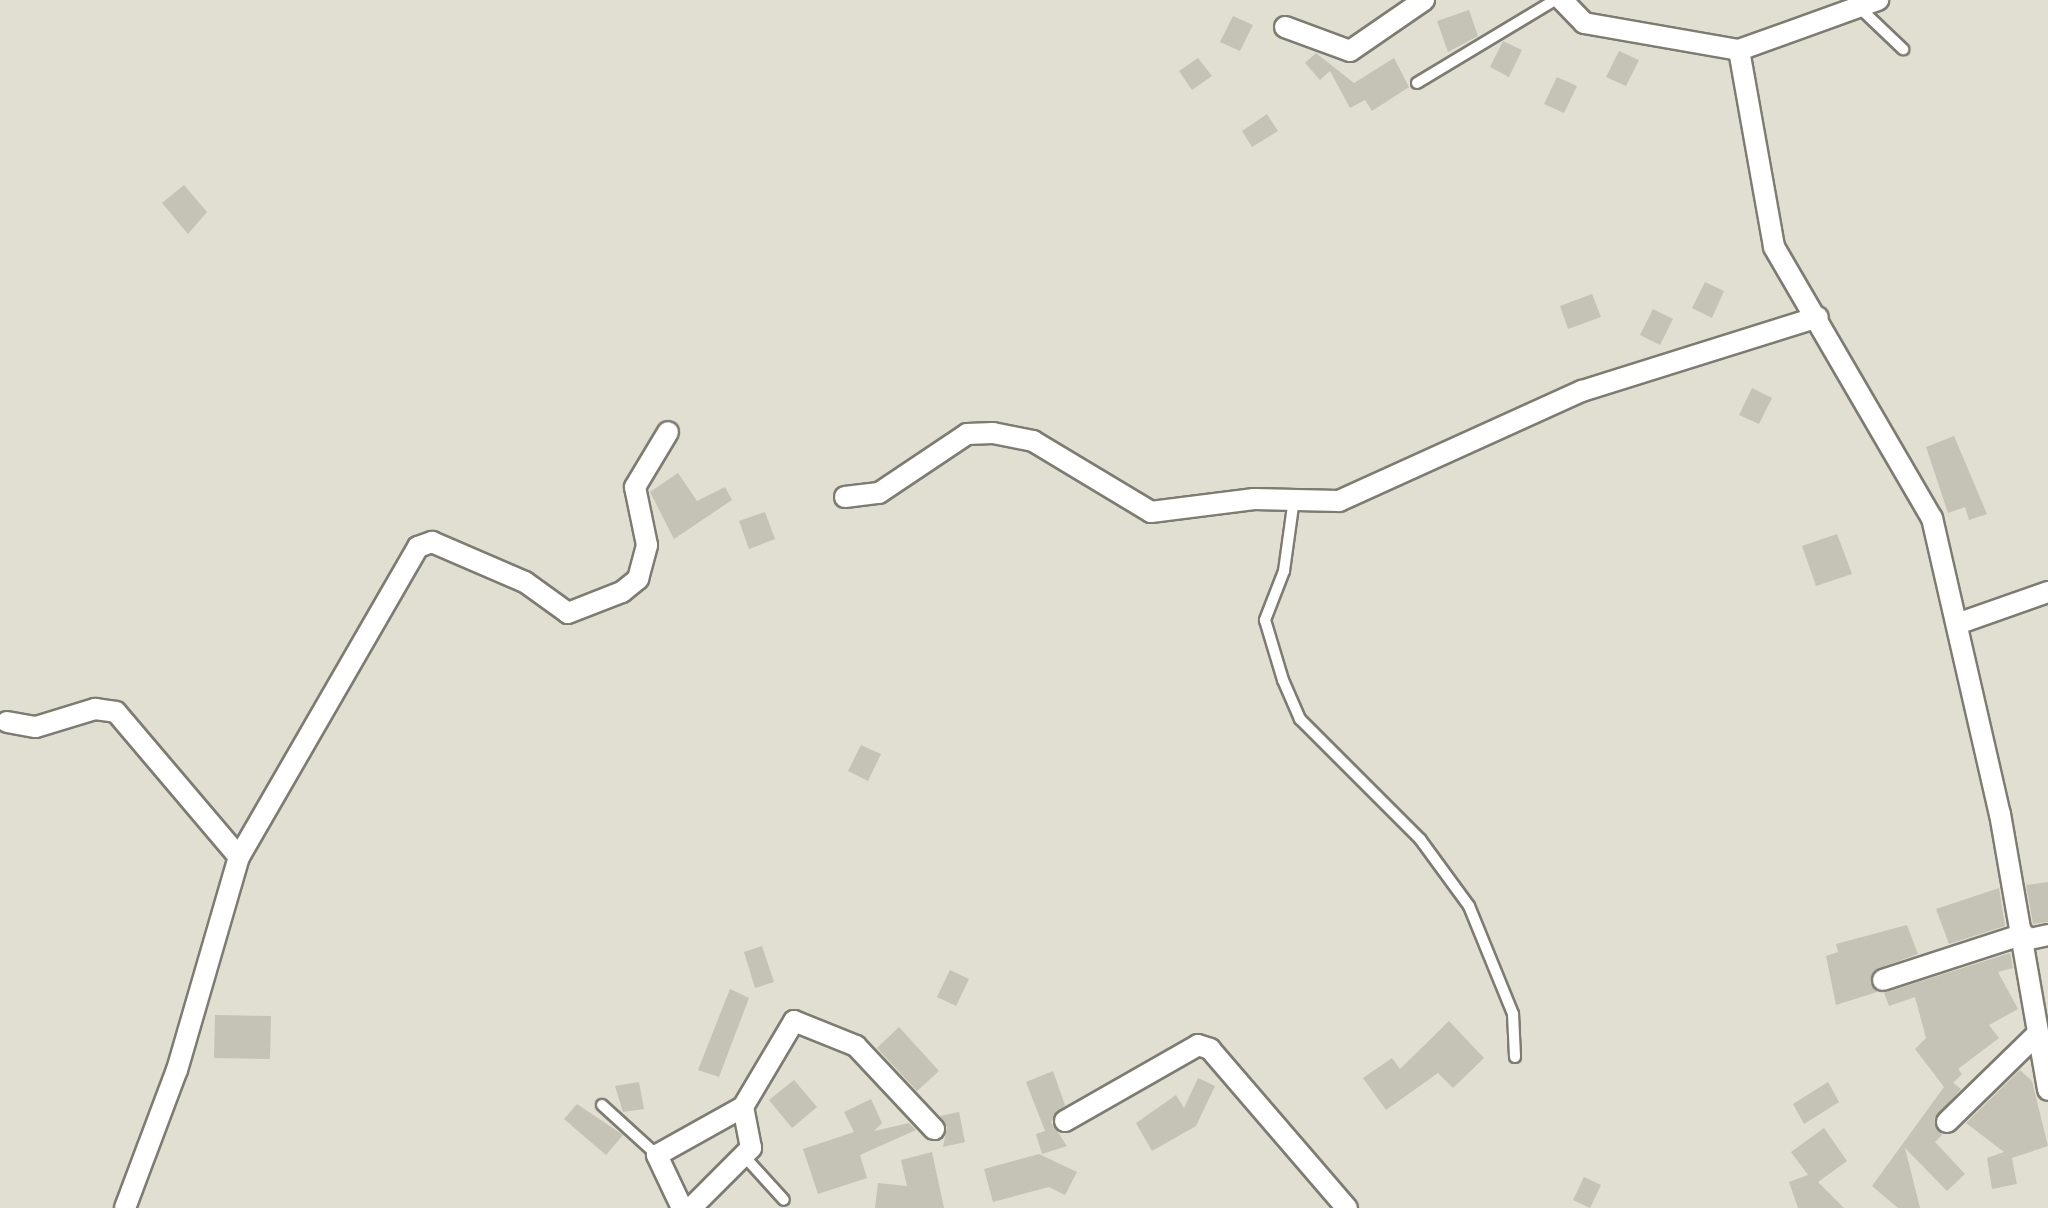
<!DOCTYPE html>
<html>
<head>
<meta charset="utf-8">
<style>
  body { margin:0 }
  #map { position:relative; width:2048px; height:1208px; overflow:hidden; background:#e0dfd2; font-family:"Roboto Condensed",sans-serif }
  div>[style] { position:absolute }
  .building>* { inset:0; background:#c4c3b6 }
  .roads { filter:drop-shadow(2px 0 #7e7c71) drop-shadow(-2px 0 #7e7c71) drop-shadow(0 2px #7e7c71) drop-shadow(0 -2px #7e7c71) }
  .service>* { height:10px; margin:-5px; padding:0 5px; transform-origin:5px; border-radius:5px; background:#fff }
  .minor>* { height:20px; margin:-10px; padding:0 10px; transform-origin:10px; border-radius:10px; background:#fff }
  span { translate:-50% -50%; white-space:nowrap; text-align:center; line-height:1.15; -webkit-text-stroke:8px #eeecdf; paint-order:stroke }
</style>
</head>
<body>
<div id="map">
  <div class="building">
    <div style="clip-path:polygon(1469px 10px,1478px 36px,1448px 52px,1437px 21px)"></div>
    <div style="clip-path:polygon(1233px 16px,1253px 25px,1240px 51px,1220px 42px)"></div>
    <div style="clip-path:polygon(1503px 41px,1522px 50px,1509px 77px,1490px 67px)"></div>
    <div style="clip-path:polygon(1619px 51px,1639px 60px,1626px 86px,1606px 77px)"></div>
    <div style="clip-path:polygon(1316px 53px,1354px 83px,1394px 58px,1409px 87px,1372px 111px,1365px 100px,1350px 108px,1330px 71px,1320px 80px,1305px 63px)"></div>
    <div style="clip-path:polygon(1198px 58px,1212px 76px,1192px 90px,1179px 71px)"></div>
    <div style="clip-path:polygon(1557px 77px,1577px 86px,1564px 113px,1544px 104px)"></div>
    <div style="clip-path:polygon(1267px 114px,1278px 131px,1252px 147px,1242px 131px)"></div>
    <div style="clip-path:polygon(184px 185px,207px 212px,188px 234px,162px 203px)"></div>
    <div style="clip-path:polygon(1705px 282px,1724px 291px,1712px 318px,1692px 308px)"></div>
    <div style="clip-path:polygon(1592px 294px,1601px 317px,1568px 329px,1560px 306px)"></div>
    <div style="clip-path:polygon(1653px 309px,1673px 319px,1660px 345px,1640px 335px)"></div>
    <div style="clip-path:polygon(1752px 388px,1772px 398px,1759px 424px,1739px 415px)"></div>
    <div style="clip-path:polygon(1954px 436px,1987px 514px,1969px 520px,1965px 507px,1948px 513px,1926px 447px)"></div>
    <div style="clip-path:polygon(678px 473px,697px 501px,725px 487px,732px 500px,674px 539px,650px 492px)"></div>
    <div style="clip-path:polygon(765px 512px,775px 539px,749px 549px,739px 521px)"></div>
    <div style="clip-path:polygon(1837px 534px,1852px 574px,1816px 586px,1802px 546px)"></div>
    <div style="clip-path:polygon(861px 745px,881px 754px,868px 781px,848px 771px)"></div>
    <div style="clip-path:polygon(2048px 882px,2048px 922px,2033px 924px,2026px 885px)"></div>
    <div style="clip-path:polygon(1999px 888px,2005px 926px,1949px 944px,1936px 909px)"></div>
    <div style="clip-path:polygon(1907px 925px,1918px 954px,1874px 970px,1870px 983px,1877px 992px,1836px 1005px,1826px 956px,1838px 952px,1836px 944px)"></div>
    <div style="clip-path:polygon(762px 946px,774px 982px,755px 988px,744px 952px)"></div>
    <div style="clip-path:polygon(2010px 953px,2013px 968px,1998px 972px,2018px 1009px,1989px 1025px,1999px 1038px,1958px 1069px,1962px 1074px,1953px 1083px,1961px 1089px,1934px 1119px,1942px 1135px,1935px 1142px,1965px 1174px,1947px 1191px,1905px 1148px,1920px 1208px,1898px 1208px,1872px 1186px,1944px 1087px,1915px 1049px,1926px 1038px,1915px 997px,1889px 1006px,1884px 993px)"></div>
    <div style="clip-path:polygon(950px 970px,969px 979px,956px 1006px,937px 997px)"></div>
    <div style="clip-path:polygon(730px 989px,749px 998px,719px 1077px,698px 1070px)"></div>
    <div style="clip-path:polygon(215px 1015px,271px 1016px,270px 1059px,214px 1058px)"></div>
    <div style="clip-path:polygon(1449px 1021px,1484px 1058px,1453px 1088px,1438px 1073px,1386px 1110px,1363px 1078px,1392px 1058px,1400px 1069px)"></div>
    <div style="clip-path:polygon(899px 1027px,939px 1071px,917px 1091px,877px 1048px)"></div>
    <div style="clip-path:polygon(2020px 1070px,2032px 1081px,2048px 1146px,2012px 1158px,2017px 1184px,1992px 1189px,1987px 1158px,2004px 1152px,1966px 1123px)"></div>
    <div style="clip-path:polygon(1053px 1071px,1065px 1105px,1051px 1122px,1067px 1146px,1042px 1154px,1036px 1134px,1045px 1131px,1026px 1082px)"></div>
    <div style="clip-path:polygon(1198px 1078px,1215px 1086px,1196px 1126px,1152px 1151px,1136px 1123px,1176px 1095px,1184px 1108px)"></div>
    <div style="clip-path:polygon(794px 1080px,817px 1107px,792px 1128px,769px 1100px)"></div>
    <div style="clip-path:polygon(639px 1082px,644px 1109px,623px 1112px,615px 1086px)"></div>
    <div style="clip-path:polygon(1828px 1082px,1839px 1102px,1804px 1124px,1793px 1104px)"></div>
    <div style="clip-path:polygon(871px 1099px,882px 1123px,874px 1131px,909px 1123px,916px 1130px,860px 1155px,867px 1178px,818px 1194px,803px 1149px,854px 1132px,844px 1112px)"></div>
    <div style="clip-path:polygon(577px 1104px,623px 1135px,606px 1155px,564px 1119px)"></div>
    <div style="clip-path:polygon(959px 1112px,965px 1142px,943px 1147px,947px 1127px,940px 1116px)"></div>
    <div style="clip-path:polygon(1824px 1128px,1847px 1161px,1818px 1182px,1844px 1208px,1798px 1208px,1789px 1182px,1808px 1175px,1791px 1152px)"></div>
    <div style="clip-path:polygon(932px 1152px,944px 1208px,875px 1208px,878px 1183px,907px 1186px,901px 1160px)"></div>
    <div style="clip-path:polygon(1039px 1154px,1077px 1172px,1065px 1195px,1049px 1187px,993px 1202px,984px 1169px)"></div>
    <div style="clip-path:polygon(1584px 1177px,1601px 1185px,1590px 1208px,1573px 1200px)"></div>
  </div>
  <div class="roads">
    <div class="service">
      <div style="left:1862px;top:10px;width:57px;rotate:43.6deg"></div>
      <div style="left:1417px;top:83px;width:161px;rotate:-31deg"></div>
      <div style="left:1293px;top:506px;width:66px;rotate:97.9deg"></div>
      <div style="left:1284px;top:571px;width:53px;rotate:111.2deg"></div>
      <div style="left:1265px;top:620px;width:63px;rotate:73.3deg"></div>
      <div style="left:1283px;top:680px;width:43px;rotate:66.4deg"></div>
      <div style="left:1300px;top:719px;width:170px;rotate:45deg"></div>
      <div style="left:1420px;top:839px;width:83px;rotate:53.8deg"></div>
      <div style="left:1469px;top:906px;width:117px;rotate:67.8deg"></div>
      <div style="left:1513px;top:1014px;width:43px;rotate:87.3deg"></div>
      <div style="left:602px;top:1105px;width:74px;rotate:42.3deg"></div>
      <div style="left:744px;top:1156px;width:59px;rotate:47.7deg"></div>
    </div>
    <div class="minor">
      <div style="left:1562px;top:0;width:32px;rotate:46deg"></div>
      <div style="left:1584px;top:23px;width:157px;rotate:9.9deg"></div>
      <div style="left:1739px;top:50px;width:148px;rotate:-19.8deg"></div>
      <div style="left:1285px;top:27px;width:69px;rotate:20.3deg"></div>
      <div style="left:1350px;top:51px;width:90px;rotate:-34.6deg"></div>
      <div style="left:1739px;top:50px;width:200px;rotate:79.9deg"></div>
      <div style="left:1774px;top:247px;width:314px;rotate:59.8deg"></div>
      <div style="left:1932px;top:518px;width:304px;rotate:77.1deg"></div>
      <div style="left:2000px;top:814px;width:280px;rotate:80.1deg"></div>
      <div style="left:845px;top:497px;width:34px;rotate:-7deg"></div>
      <div style="left:879px;top:493px;width:106px;rotate:-33.8deg"></div>
      <div style="left:967px;top:434px;width:26px;rotate:-2deg"></div>
      <div style="left:993px;top:433px;width:41px;rotate:11.3deg"></div>
      <div style="left:1033px;top:441px;width:138px;rotate:31deg"></div>
      <div style="left:1151px;top:512px;width:104px;rotate:-7.2deg"></div>
      <div style="left:1254px;top:499px;width:85px;rotate:1.3deg"></div>
      <div style="left:1339px;top:501px;width:267px;rotate:-24.4deg"></div>
      <div style="left:1582px;top:391px;width:247px;rotate:-17.4deg"></div>
      <div style="left:1957px;top:624px;width:96px;rotate:-19.4deg"></div>
      <div style="left:7px;top:722px;width:29px;rotate:10deg"></div>
      <div style="left:36px;top:727px;width:62px;rotate:-17deg"></div>
      <div style="left:95px;top:709px;width:21px;rotate:8deg"></div>
      <div style="left:116px;top:712px;width:190px;rotate:49.7deg"></div>
      <div style="left:2025px;top:940px;width:24px;rotate:-12deg"></div>
      <div style="left:1883px;top:980px;width:148px;rotate:-18.1deg"></div>
      <div style="left:1065px;top:1121px;width:153px;rotate:-29.7deg"></div>
      <div style="left:1198px;top:1045px;width:13px;rotate:18deg"></div>
      <div style="left:1210px;top:1049px;width:210px;rotate:49.3deg"></div>
      <div style="left:1947px;top:1122px;width:123px;rotate:-44.3deg"></div>
      <div style="left:125px;top:1208px;width:147px;rotate:-69.4deg"></div>
      <div style="left:177px;top:1070px;width:222px;rotate:-73.8deg"></div>
      <div style="left:239px;top:857px;width:358px;rotate:-60deg"></div>
      <div style="left:418px;top:547px;width:15px;rotate:-20deg"></div>
      <div style="left:432px;top:542px;width:101px;rotate:23.3deg"></div>
      <div style="left:525px;top:582px;width:53px;rotate:35.8deg"></div>
      <div style="left:568px;top:613px;width:58px;rotate:-21.3deg"></div>
      <div style="left:622px;top:592px;width:21px;rotate:-39deg"></div>
      <div style="left:638px;top:579px;width:35px;rotate:-75deg"></div>
      <div style="left:647px;top:545px;width:59px;rotate:-101.7deg"></div>
      <div style="left:635px;top:487px;width:64px;rotate:-59deg"></div>
      <div style="left:682px;top:1208px;width:59px;rotate:-115.3deg"></div>
      <div style="left:657px;top:1155px;width:98px;rotate:-29.2deg"></div>
      <div style="left:743px;top:1107px;width:100px;rotate:-59.3deg"></div>
      <div style="left:794px;top:1021px;width:67px;rotate:22deg"></div>
      <div style="left:856px;top:1046px;width:114px;rotate:46.8deg"></div>
      <div style="left:691px;top:1208px;width:85px;rotate:-45deg"></div>
      <div style="left:751px;top:1148px;width:42px;rotate:-101deg"></div>
    </div>
  </div>
</div>
</body>
</html>
